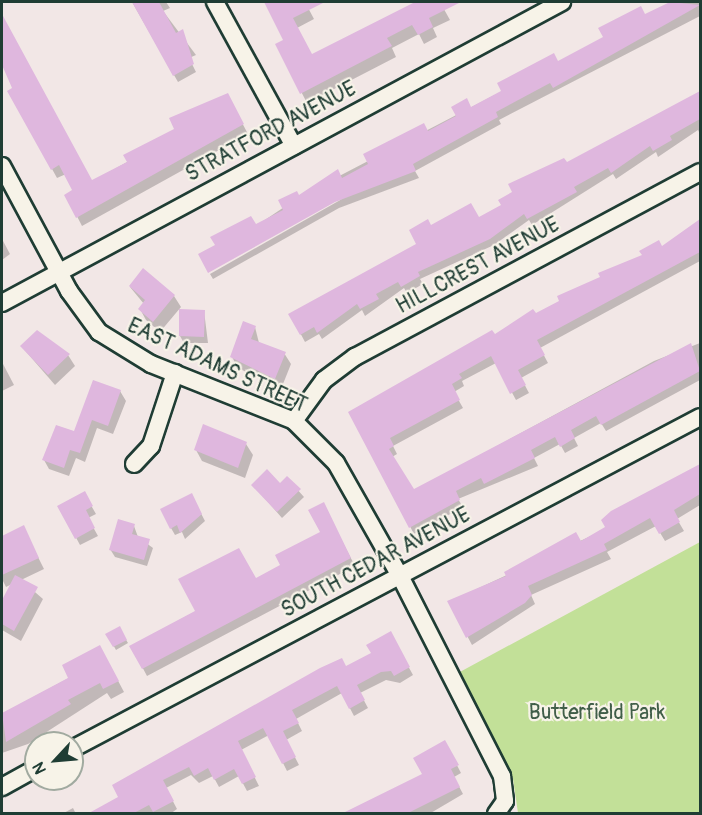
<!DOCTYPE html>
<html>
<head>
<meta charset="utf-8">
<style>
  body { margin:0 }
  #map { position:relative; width:702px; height:815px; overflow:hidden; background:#f2e7e6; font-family:Pangolin,sans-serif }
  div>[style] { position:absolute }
  .green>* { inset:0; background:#c2e098 }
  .shadow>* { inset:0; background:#0003 }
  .building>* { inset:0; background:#dfb7de }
  .roads { filter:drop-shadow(2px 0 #1f3d34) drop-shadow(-2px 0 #1f3d34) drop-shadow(0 2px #1f3d34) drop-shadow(0 -2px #1f3d34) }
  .street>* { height:16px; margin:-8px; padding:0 8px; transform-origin:8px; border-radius:8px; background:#f7f3e8 }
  span { translate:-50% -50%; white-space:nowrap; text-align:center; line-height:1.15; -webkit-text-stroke:4.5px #f7f3e8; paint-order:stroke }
  .street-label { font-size:21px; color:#1f3d34 }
  .park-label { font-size:21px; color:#405e48 }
  .frame { position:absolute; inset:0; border:3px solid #1f3d34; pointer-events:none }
  .north { position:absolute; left:24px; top:731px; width:60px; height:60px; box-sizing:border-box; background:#f7f3e8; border:2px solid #a1aaa0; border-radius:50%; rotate:244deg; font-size:16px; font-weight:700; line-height:24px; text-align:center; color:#1f3d34 }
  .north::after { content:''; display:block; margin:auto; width:21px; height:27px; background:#1f3d34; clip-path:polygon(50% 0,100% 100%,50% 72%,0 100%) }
</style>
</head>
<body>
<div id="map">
  <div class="green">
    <div style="clip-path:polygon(700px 542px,700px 813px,518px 813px,513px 779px,458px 673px)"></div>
  </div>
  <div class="shadow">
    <div style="clip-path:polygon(132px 2px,166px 2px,170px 8px,163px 11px,196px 55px,189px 58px,196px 72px,178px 82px)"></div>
    <div style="clip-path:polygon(265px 2px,305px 2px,314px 19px,297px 28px,312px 56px,418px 2px,440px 2px,450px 20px,433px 28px,437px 37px,424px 44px,419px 34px,392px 48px,396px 57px,307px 103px,277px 45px,285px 41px)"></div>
    <div style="clip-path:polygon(673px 2px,700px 2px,700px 16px,499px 120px,501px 124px,415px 171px,419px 178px,339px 208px,213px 279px,210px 274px,342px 199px,256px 226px,299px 197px)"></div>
    <div style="clip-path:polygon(2px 23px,91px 182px,232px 104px,248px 134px,82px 226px,66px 195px,74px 191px,66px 174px,57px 178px,9px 91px,14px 89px,2px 63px)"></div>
    <div style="clip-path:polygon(700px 93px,700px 134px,698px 130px,658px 157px,656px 152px,616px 179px,613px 174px,532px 225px,529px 220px,494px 245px,420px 279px,423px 284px,407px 293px,404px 288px,365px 316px,362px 310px,322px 339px,319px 334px,305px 342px,290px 314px,418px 244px,430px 227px,478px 219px)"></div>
    <div style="clip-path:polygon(700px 221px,700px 261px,540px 348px,548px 363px,521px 378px,529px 393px,516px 400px,496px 363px,462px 381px,464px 386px,454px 392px,463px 408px,393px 446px,397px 454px,392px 457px,414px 491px,654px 361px,700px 343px,700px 380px,606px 431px,601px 423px,574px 438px,578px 446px,565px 453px,560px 444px,534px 458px,538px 466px,458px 499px,463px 507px,414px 534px,350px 412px,661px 248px)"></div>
    <div style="clip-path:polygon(2px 239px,10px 254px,2px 260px)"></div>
    <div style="clip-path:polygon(130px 287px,174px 296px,181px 307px,160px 332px,146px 320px,140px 309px,144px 304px)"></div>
    <div style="clip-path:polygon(204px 311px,208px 343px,184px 343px,180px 336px)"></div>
    <div style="clip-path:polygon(255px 327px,259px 343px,284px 353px,291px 364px,281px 389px,238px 368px,232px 357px)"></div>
    <div style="clip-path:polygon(22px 347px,68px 355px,75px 366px,55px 385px)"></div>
    <div style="clip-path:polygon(2px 362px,14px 385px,2px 391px)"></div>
    <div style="clip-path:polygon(120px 391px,126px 401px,113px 434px,97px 428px,85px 462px,76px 458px,69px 476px,49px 469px,44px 460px)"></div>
    <div style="clip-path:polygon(246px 444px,253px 455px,245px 478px,202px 461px,196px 450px)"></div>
    <div style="clip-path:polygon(700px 466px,700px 505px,677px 519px,684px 531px,665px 541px,656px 526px,607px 552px,611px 559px,531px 595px,535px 604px,472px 645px,449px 602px,608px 528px,612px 512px)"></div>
    <div style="clip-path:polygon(287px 478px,304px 497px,282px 518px,253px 485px,280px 485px)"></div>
    <div style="clip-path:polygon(84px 493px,96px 514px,88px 518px,98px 536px,80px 545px,59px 506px)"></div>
    <div style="clip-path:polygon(195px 502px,205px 521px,185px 539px,182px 532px,175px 535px,171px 528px)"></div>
    <div style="clip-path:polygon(327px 512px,355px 566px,147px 676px,131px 646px,282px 565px,322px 532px)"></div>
    <div style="clip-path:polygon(134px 526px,138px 537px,153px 548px,147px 566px,115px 557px,110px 549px)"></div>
    <div style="clip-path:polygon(23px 527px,44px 569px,21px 580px,43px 599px,21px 641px,2px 630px,2px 603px,12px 584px,6px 587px,2px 579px,2px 537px)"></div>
    <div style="clip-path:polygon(119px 628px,128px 643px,116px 650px,107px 634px)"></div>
    <div style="clip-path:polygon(390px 633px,413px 675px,400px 683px,386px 680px,360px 693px,368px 708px,354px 716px,342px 693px,296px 719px,302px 731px,286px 740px,299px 765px,287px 771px,269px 735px,241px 750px,259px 786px,247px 791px,239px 776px,219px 787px,213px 776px,199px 783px,191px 775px,166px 788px,177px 809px,170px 814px,91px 814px,373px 654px)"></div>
    <div style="clip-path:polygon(106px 658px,124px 692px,111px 699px,107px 693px,28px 744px,2px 753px,2px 714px)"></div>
    <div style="clip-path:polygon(445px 742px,461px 773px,454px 777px,463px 794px,429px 814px,347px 814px,424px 775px)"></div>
    <div style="clip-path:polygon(73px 808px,76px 814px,62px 814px)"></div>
  </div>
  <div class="building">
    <div style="clip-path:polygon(132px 2px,159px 2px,176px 33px,183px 29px,194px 64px,173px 76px)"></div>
    <div style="clip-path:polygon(264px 2px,325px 2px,293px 18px,312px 54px,415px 2px,461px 2px,429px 18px,433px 27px,418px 35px,412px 25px,387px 38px,392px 46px,300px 94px,275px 44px,283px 40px)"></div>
    <div style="clip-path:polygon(670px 2px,700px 5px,553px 88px,550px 83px,496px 112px,498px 117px,413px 164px,416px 171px,335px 202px,208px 273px,198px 254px,215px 245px,210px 237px,251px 216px,256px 224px,283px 210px,278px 200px,297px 191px,299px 195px,338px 169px,342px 178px,368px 164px,363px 154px,424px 123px,428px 131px,456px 116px,451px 107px,467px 98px,471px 107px,501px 91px,497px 83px,554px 53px,558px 61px,603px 37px,598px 28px,641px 6px,645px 14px)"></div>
    <div style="clip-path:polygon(2px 14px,92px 180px,127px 162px,123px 155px,174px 129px,169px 118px,228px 93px,244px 124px,76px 218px,64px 195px,72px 190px,59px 165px,51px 170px,7px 91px,12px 88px,2px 65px)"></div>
    <div style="clip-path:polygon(700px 91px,700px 119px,670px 136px,672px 140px,653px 151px,650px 146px,611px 173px,608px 168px,574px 187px,577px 192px,527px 219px,524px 214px,490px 239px,418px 272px,420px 276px,401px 287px,398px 282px,376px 294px,379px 299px,360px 309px,357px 304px,317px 333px,314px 327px,300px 335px,288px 314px,416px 244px,409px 230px,428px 219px,431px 225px,471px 203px,479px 217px,501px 205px,498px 200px,512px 192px,508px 184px,564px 158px,567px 162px)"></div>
    <div style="clip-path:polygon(700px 219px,700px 252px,537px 340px,545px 355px,518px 370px,526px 385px,510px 394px,491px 356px,459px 374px,462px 378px,452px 384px,460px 400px,390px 438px,394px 446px,389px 449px,414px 489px,691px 343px,700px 371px,601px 425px,596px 416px,571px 430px,575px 438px,560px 447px,555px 437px,531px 450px,535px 458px,484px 484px,481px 478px,456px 491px,460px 500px,409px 528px,348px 412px,492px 330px,495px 334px,533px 309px,536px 313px,559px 301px,557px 296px,600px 277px,598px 273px,642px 255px,639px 251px,659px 240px,662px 246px)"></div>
    <div style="clip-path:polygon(143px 268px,175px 295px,153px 322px,138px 309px,145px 300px,129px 286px)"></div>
    <div style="clip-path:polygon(179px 309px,205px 310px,204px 337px,179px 336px)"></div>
    <div style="clip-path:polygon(243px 321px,256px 326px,251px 339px,286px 352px,275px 379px,230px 357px)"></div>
    <div style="clip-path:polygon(37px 330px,70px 354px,48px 375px,20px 346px)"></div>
    <div style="clip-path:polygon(93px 380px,121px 390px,108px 426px,92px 420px,80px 453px,70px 450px,64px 468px,42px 460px,56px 425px,74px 431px)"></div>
    <div style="clip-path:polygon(203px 424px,247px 442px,238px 468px,194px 450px)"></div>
    <div style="clip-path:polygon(700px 464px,700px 494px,674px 510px,680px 522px,659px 534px,650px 518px,604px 544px,607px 550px,528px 586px,532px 595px,525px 603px,466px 638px,447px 601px,506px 576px,504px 572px,576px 532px,581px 541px,605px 527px,601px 520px,611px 511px)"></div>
    <div style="clip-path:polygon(267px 469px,280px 483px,287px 476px,301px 489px,277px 512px,251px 485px)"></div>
    <div style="clip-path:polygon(85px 491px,93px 506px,86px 510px,95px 528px,75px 539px,57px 506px)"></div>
    <div style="clip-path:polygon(192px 493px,202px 514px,180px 533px,177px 525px,170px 529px,160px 509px)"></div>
    <div style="clip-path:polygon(324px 502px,351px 558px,142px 669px,129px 646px,195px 611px,178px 579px,239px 548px,256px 578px,280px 565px,275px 555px,320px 532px,308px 510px)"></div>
    <div style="clip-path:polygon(118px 519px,135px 524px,132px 534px,150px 539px,144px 560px,109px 550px)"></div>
    <div style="clip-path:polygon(24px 525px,39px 558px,2px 575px,2px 536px)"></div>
    <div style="clip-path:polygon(15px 575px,38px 587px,14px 631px,2px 624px,2px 600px)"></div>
    <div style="clip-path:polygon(120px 626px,127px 640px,113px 647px,105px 634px)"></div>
    <div style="clip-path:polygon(391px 631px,410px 667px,394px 676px,391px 671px,381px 672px,357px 685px,365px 700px,349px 709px,337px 686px,292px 710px,299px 723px,283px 731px,296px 757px,282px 764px,263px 728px,238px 741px,256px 777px,242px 784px,234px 769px,214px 780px,208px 768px,194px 776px,189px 767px,163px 780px,174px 801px,153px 812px,149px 805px,134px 813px,89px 813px,118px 797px,112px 785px,320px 668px,342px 658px,346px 666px,371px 653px,366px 645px)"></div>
    <div style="clip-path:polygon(100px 645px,119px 681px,103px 689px,100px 683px,68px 700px,71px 704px,6px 742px,2px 713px,68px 678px,62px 665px)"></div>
    <div style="clip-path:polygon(445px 740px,459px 765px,451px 769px,460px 787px,408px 813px,343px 813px,422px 774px,413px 758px)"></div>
  </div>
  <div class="roads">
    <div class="street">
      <div style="left:215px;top:2px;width:164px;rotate:61.3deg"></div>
      <div style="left:2px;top:166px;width:142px;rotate:61.8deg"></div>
      <div style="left:69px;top:291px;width:51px;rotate:53.8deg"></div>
      <div style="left:99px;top:332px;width:61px;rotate:31.6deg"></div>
      <div style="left:151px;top:364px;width:154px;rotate:21.7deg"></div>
      <div style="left:294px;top:421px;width:59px;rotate:45deg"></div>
      <div style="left:336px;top:463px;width:130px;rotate:60.5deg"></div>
      <div style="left:400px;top:576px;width:225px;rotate:63deg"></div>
      <div style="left:502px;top:776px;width:25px;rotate:83deg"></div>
      <div style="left:505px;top:801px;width:16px;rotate:125deg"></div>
      <div style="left:2px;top:303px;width:636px;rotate:-28.26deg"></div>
      <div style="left:294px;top:421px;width:51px;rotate:-53.8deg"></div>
      <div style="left:324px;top:380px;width:39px;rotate:-37deg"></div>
      <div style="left:355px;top:357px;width:391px;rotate:-28.2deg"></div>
      <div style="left:134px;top:464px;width:25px;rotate:-47deg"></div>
      <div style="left:151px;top:446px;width:77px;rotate:-71.8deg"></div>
      <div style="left:72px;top:749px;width:710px;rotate:-27.86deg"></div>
      <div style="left:2px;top:787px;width:39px;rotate:-29deg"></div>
    </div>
  </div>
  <div class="street-label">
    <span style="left:271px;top:132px;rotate:-28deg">STRATFORD AVENUE</span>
    <span style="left:478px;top:266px;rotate:-28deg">HILLCREST AVENUE</span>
    <span style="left:217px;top:366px;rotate:25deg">EAST ADAMS STREET</span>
    <span style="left:376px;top:563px;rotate:-28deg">SOUTH CEDAR AVENUE</span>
  </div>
  <div class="park-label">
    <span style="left:597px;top:713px">Butterfield Park</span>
  </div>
  <div class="frame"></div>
  <div class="north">N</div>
</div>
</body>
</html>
